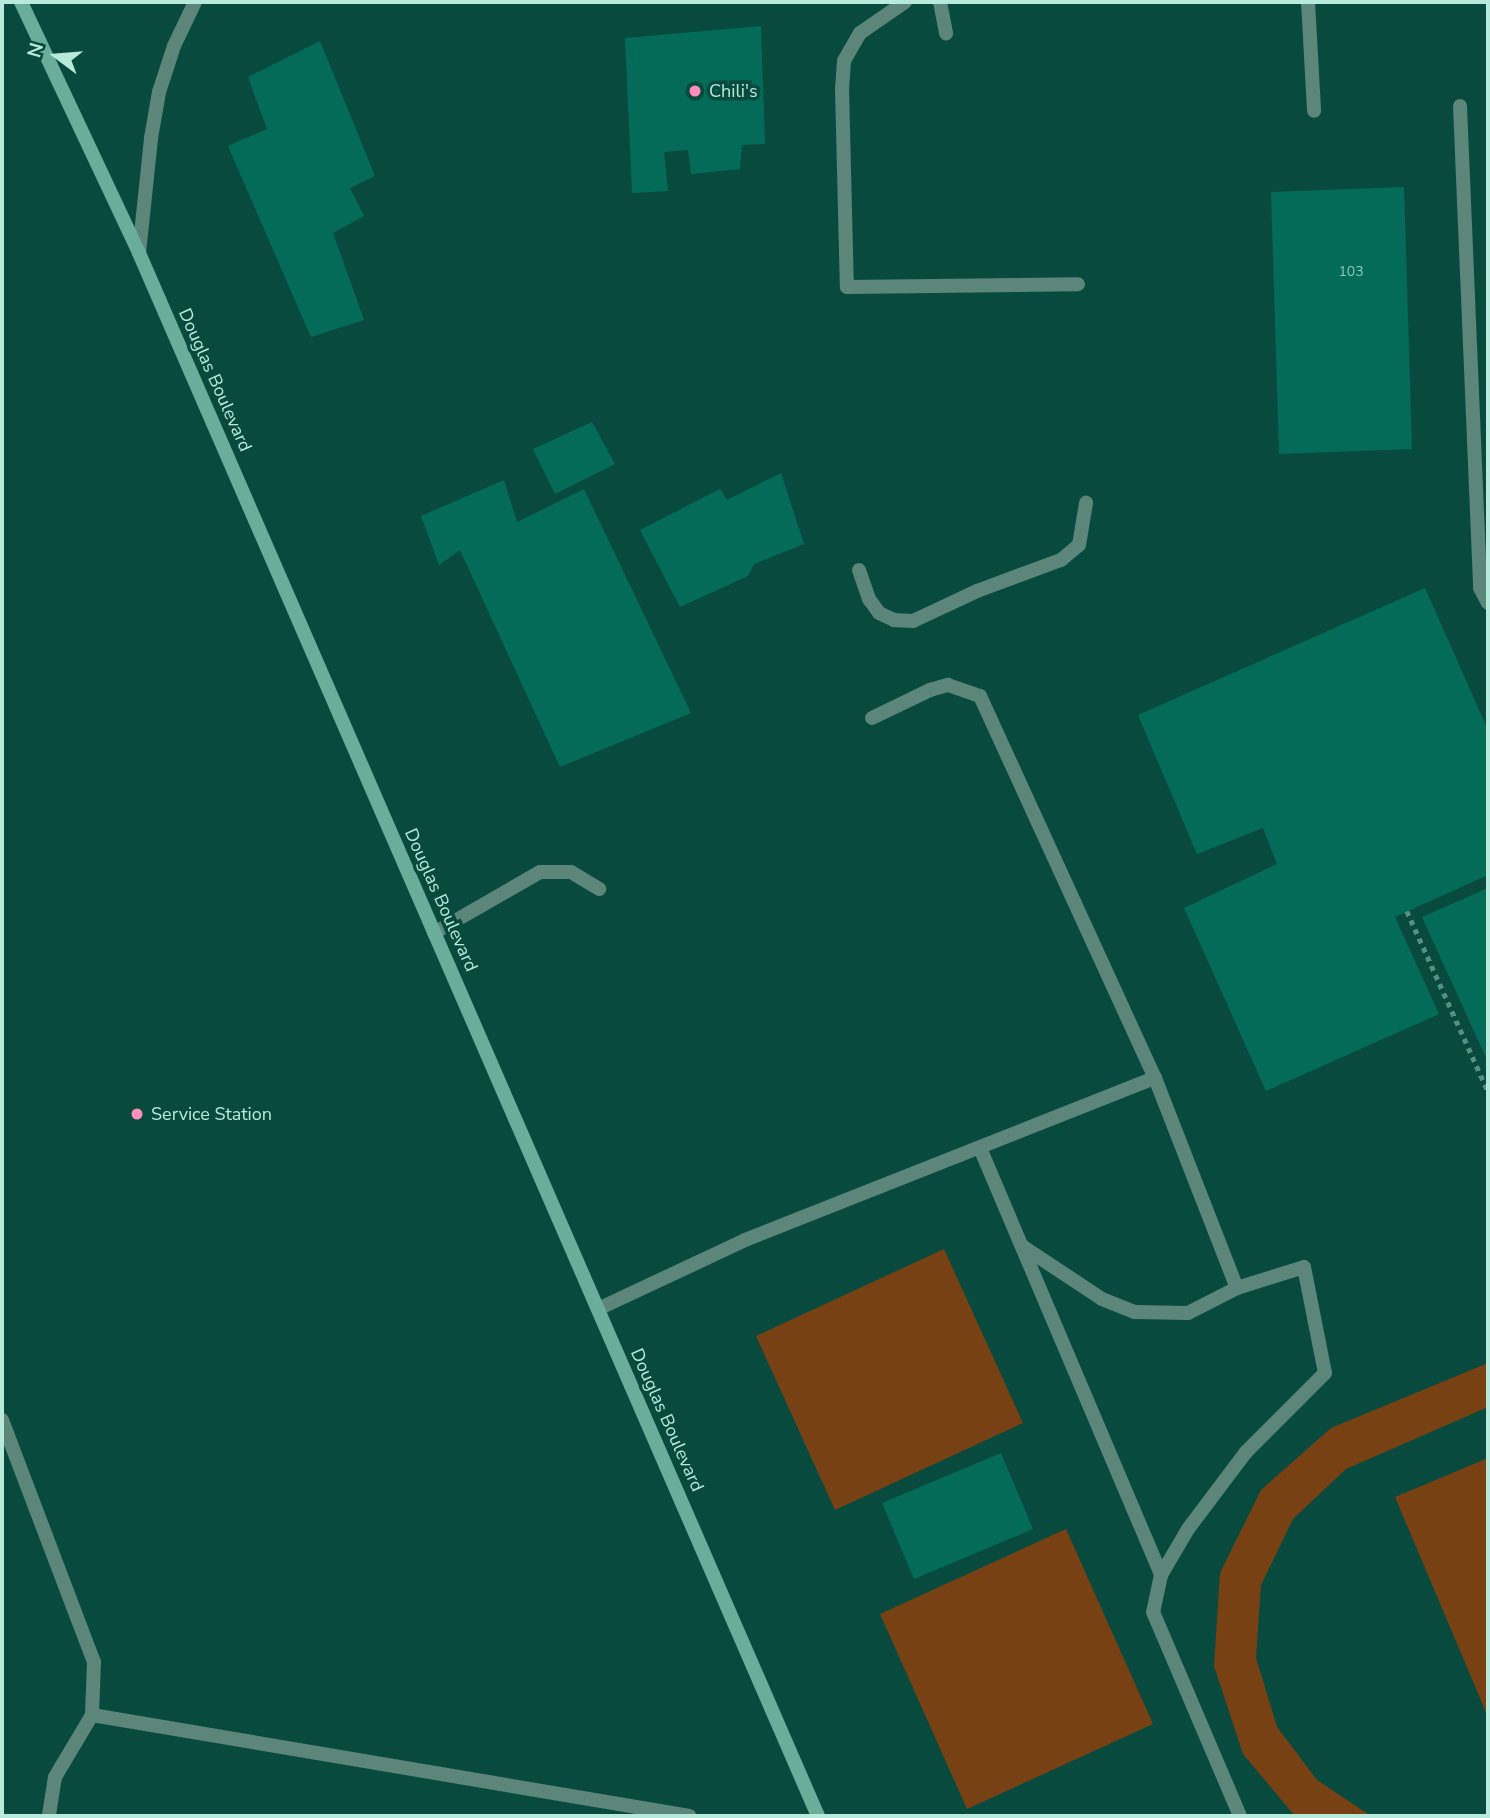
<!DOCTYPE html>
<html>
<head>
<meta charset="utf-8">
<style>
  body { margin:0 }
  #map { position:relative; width:1490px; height:1818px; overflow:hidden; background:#094a3e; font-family:"Nunito Sans",sans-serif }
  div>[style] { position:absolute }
  .green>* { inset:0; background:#784113 }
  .building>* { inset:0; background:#046b59 }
  .path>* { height:4.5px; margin-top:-2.25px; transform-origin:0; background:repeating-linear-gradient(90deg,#559082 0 5px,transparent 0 10px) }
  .lane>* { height:14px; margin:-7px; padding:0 7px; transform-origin:7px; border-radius:7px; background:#5d867b }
  .secondary>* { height:14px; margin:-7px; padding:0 7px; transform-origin:7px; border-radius:7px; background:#6aad9b }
  .dots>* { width:19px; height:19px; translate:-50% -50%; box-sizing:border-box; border:4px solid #094a3e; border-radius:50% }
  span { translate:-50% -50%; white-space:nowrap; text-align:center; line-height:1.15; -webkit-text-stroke:7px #094a3e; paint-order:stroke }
  .number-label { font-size:14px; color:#8bcaba }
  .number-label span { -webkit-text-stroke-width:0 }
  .poi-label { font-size:18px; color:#b8eadb }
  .left { translate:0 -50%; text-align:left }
  .street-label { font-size:18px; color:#b8eadb }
  .frame { position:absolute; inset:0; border:4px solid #b8eadb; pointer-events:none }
  .north { position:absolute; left:21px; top:21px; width:70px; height:70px; -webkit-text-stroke:5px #094a3e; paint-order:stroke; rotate:286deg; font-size:19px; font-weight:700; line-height:28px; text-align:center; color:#b8eadb }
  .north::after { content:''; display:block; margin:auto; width:24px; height:32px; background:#b8eadb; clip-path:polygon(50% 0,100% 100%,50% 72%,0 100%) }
</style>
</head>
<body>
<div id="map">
  <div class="green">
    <div style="clip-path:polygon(944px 1249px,1023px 1423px,835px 1510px,756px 1336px)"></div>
    <div style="clip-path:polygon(1488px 1363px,1488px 1407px,1346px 1469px,1293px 1519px,1261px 1585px,1256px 1658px,1277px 1727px,1317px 1780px,1371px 1816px,1295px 1816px,1243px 1754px,1214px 1666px,1220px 1573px,1261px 1490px,1331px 1428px)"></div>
    <div style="clip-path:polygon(1488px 1458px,1488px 1717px,1395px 1497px)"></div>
    <div style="clip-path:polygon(1066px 1529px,1153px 1724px,967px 1809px,880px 1614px)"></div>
  </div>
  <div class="building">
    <div style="clip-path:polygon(761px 26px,765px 144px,742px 145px,740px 169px,691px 174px,688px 150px,664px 152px,668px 191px,632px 193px,625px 38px)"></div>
    <div style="clip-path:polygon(320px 41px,375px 176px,350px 188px,364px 216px,333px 233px,364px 320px,311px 337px,228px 146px,267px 129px,248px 77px)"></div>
    <div style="clip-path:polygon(1404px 187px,1412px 449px,1279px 454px,1271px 192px)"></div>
    <div style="clip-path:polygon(592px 422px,615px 464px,555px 494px,533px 449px)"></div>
    <div style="clip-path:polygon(781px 473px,804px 544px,754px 564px,748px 576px,680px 607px,640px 530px,720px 489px,727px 500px)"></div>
    <div style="clip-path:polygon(504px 480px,517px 522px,584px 489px,691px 713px,560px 767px,460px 550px,439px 565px,421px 516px)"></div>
    <div style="clip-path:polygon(1425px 588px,1488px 730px,1488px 875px,1395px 917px,1439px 1014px,1266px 1091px,1184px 908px,1277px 864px,1263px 828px,1197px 854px,1138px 715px)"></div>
    <div style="clip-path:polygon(1488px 888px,1488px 1062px,1422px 917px)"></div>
    <div style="clip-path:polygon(1001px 1453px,1033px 1529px,914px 1579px,882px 1503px)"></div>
  </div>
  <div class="path">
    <div style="left:1407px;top:911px;width:197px;rotate:65.8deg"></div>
  </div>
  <div class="lane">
    <div style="left:905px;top:2px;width:55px;rotate:145.4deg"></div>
    <div style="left:860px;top:33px;width:32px;rotate:120deg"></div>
    <div style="left:844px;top:61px;width:27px;rotate:94deg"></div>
    <div style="left:842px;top:88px;width:199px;rotate:88.6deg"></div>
    <div style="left:847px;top:287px;width:231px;rotate:-0.7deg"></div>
    <div style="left:940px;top:2px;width:32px;rotate:79deg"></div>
    <div style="left:1308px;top:2px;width:109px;rotate:86.8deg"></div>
    <div style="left:1460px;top:106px;width:482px;rotate:87.6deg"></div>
    <div style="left:1480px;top:588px;width:17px;rotate:62deg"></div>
    <div style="left:139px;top:253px;width:116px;rotate:-84deg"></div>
    <div style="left:151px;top:138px;width:47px;rotate:-80.1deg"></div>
    <div style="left:159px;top:92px;width:48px;rotate:-71.9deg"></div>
    <div style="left:174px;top:46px;width:49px;rotate:-64.5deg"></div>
    <div style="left:859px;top:570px;width:31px;rotate:71deg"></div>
    <div style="left:869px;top:599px;width:17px;rotate:54deg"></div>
    <div style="left:879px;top:613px;width:17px;rotate:25deg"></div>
    <div style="left:894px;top:620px;width:19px;rotate:3deg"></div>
    <div style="left:913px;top:621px;width:71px;rotate:-25.1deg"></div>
    <div style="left:977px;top:591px;width:90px;rotate:-20.3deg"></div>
    <div style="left:1061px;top:560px;width:23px;rotate:-40deg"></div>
    <div style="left:1079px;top:545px;width:43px;rotate:-80.5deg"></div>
    <div style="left:872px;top:718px;width:64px;rotate:-25.8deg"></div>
    <div style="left:930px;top:690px;width:19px;rotate:-16deg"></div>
    <div style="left:948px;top:685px;width:34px;rotate:19deg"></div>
    <div style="left:980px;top:696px;width:420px;rotate:65.4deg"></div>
    <div style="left:1155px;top:1078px;width:225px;rotate:68.7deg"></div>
    <div style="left:434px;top:933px;width:122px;rotate:-29.9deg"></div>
    <div style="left:540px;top:872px;width:31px"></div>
    <div style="left:571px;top:872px;width:33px;rotate:31deg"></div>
    <div style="left:980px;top:1148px;width:464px;rotate:67deg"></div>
    <div style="left:1161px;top:1575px;width:38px;rotate:102deg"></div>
    <div style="left:1153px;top:1612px;width:222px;rotate:66.9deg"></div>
    <div style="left:1022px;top:1246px;width:96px;rotate:33.5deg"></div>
    <div style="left:1102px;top:1299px;width:35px;rotate:22deg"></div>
    <div style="left:1135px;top:1312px;width:53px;rotate:1.1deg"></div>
    <div style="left:1188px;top:1313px;width:55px;rotate:-27deg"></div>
    <div style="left:1237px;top:1288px;width:70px;rotate:-17.4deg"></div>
    <div style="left:1304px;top:1267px;width:108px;rotate:78.8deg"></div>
    <div style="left:1325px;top:1373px;width:112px;rotate:135deg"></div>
    <div style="left:1246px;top:1452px;width:96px;rotate:127deg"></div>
    <div style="left:1188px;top:1529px;width:53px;rotate:120.4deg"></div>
    <div style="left:598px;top:1309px;width:162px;rotate:-25.1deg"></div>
    <div style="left:745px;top:1240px;width:441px;rotate:-21.6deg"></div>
    <div style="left:2px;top:1420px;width:259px;rotate:69.2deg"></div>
    <div style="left:94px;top:1662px;width:53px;rotate:92.2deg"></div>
    <div style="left:92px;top:1715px;width:72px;rotate:120.8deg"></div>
    <div style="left:55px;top:1777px;width:39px;rotate:99deg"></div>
    <div style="left:92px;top:1715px;width:606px;rotate:9.59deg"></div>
  </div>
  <div class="secondary">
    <div style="left:21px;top:2px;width:277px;rotate:64.8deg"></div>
    <div style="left:139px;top:253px;width:1704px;rotate:66.52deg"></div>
  </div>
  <div class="dots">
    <div style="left:695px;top:91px;background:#fe8ebb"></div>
    <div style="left:137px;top:1114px;background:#fe8ebb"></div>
  </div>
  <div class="number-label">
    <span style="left:1351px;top:272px">103</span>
  </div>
  <div class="poi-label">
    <span class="left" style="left:709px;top:91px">Chili's</span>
    <span class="left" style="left:151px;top:1114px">Service Station</span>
  </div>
  <div class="street-label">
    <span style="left:215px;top:380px;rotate:66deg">Douglas Boulevard</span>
    <span style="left:441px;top:900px;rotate:66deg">Douglas Boulevard</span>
    <span style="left:667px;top:1420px;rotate:66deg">Douglas Boulevard</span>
  </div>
  <div class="frame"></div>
  <div class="north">N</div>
</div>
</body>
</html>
